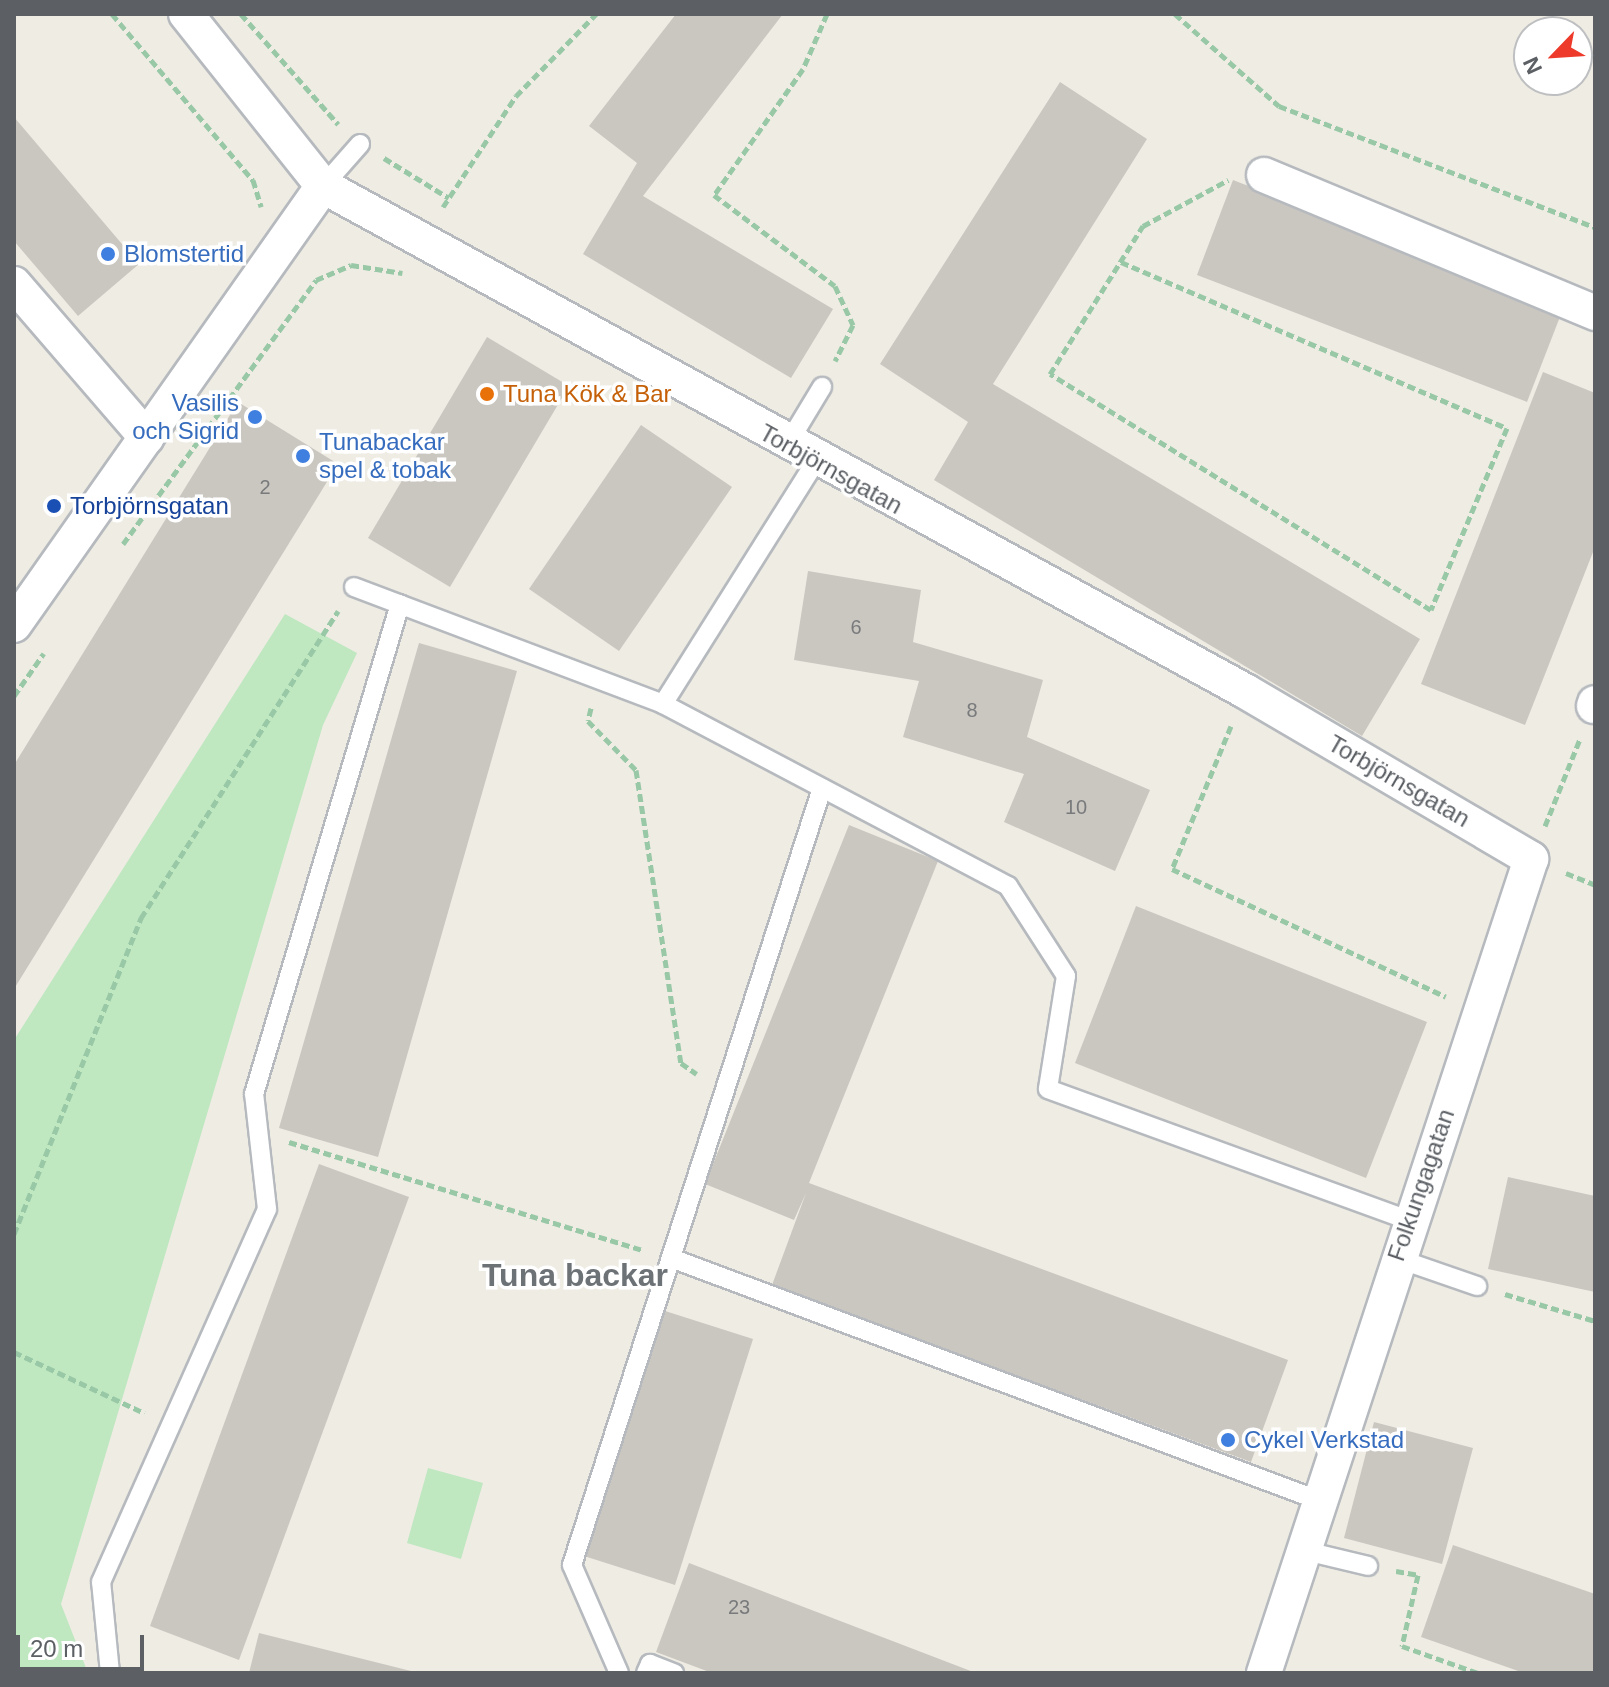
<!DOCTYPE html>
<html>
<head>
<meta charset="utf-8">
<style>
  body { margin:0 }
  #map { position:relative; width:1609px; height:1687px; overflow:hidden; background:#efece4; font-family:Arial,sans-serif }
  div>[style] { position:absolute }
  .green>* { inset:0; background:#bfe7c0 }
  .building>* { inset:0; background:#cac7c1 }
  .path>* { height:5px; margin-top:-2.5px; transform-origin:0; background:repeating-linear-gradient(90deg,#98c8a6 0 8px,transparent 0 12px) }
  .roads { filter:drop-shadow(2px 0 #b6babe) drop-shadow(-2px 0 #b6babe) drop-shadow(0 2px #b6babe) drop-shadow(0 -2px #b6babe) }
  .lane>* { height:18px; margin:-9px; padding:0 9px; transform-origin:9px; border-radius:9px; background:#fff }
  .street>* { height:34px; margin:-17px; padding:0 17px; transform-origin:17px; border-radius:17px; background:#fff }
  .dots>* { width:22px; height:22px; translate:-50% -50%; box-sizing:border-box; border:4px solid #fff; border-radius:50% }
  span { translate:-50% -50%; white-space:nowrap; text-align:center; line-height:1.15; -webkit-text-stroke:7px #fff; paint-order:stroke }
  .number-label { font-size:20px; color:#787a7c }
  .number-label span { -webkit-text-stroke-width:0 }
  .shop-label { font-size:24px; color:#366cbe }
  .left { translate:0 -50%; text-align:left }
  .right { translate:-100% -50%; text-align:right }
  .food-label { font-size:24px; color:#c56008 }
  .street-label { font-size:24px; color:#5c6065 }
  .transit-label { font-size:24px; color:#164399 }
  .district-label { font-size:32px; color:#6d7277; font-weight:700 }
  .frame { position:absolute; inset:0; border:16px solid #5c6065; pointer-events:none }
  .north { position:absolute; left:1513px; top:16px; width:80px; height:80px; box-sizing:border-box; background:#fff; border:2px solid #bebfc1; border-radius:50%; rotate:245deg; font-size:22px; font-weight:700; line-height:32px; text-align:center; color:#5c6065 }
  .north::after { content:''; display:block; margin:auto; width:28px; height:36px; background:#ee3a2a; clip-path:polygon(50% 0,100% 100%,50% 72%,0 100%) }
  .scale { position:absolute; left:16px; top:1635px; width:128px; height:36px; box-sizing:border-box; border:4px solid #5c6065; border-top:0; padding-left:10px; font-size:24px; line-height:28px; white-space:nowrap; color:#5c6065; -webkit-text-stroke:6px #fff; paint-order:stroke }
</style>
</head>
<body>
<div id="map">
  <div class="green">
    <div style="clip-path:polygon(285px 614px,357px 653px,323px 725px,61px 1604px,88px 1673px,14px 1673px,14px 1040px)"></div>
    <div style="clip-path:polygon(428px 1468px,483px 1483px,461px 1559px,407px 1543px)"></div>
  </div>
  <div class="building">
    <div style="clip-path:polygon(676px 14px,783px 14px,643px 196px,833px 309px,791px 378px,583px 254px,637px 163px,589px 126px)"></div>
    <div style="clip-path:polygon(1060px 82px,1147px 139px,993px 384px,1420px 639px,1362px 736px,934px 480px,968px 422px,880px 364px)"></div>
    <div style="clip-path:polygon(14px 117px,139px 264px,78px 316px,14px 241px)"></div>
    <div style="clip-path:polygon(1233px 180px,1563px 309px,1527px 402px,1197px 275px)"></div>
    <div style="clip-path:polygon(487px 337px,569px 386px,450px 587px,368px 538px)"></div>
    <div style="clip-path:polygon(1543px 372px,1595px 393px,1595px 547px,1525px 725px,1421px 684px)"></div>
    <div style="clip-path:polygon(238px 402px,338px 464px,14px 989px,14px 765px)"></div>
    <div style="clip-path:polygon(641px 425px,732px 487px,619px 651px,529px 589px)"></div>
    <div style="clip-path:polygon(808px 571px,921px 590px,913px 642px,1043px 680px,1027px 737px,1150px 790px,1115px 871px,1004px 822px,1024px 774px,903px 737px,919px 681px,794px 660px)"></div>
    <div style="clip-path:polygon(419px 643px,517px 671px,378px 1157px,279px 1128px)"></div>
    <div style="clip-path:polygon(849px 825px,938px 861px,809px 1183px,1288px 1360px,1251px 1462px,772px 1285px,806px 1193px,794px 1220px,705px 1184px)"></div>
    <div style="clip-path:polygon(1136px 906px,1427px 1022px,1366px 1178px,1075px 1063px)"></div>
    <div style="clip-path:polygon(319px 1164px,409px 1197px,239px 1660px,150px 1626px)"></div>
    <div style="clip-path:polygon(1508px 1177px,1595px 1196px,1595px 1292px,1488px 1269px)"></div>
    <div style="clip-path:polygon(662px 1310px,753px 1339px,675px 1585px,584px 1556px)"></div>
    <div style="clip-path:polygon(1374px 1422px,1473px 1448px,1442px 1564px,1344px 1538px)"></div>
    <div style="clip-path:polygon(1453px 1545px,1595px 1594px,1595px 1673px,1524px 1673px,1421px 1637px)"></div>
    <div style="clip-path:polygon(689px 1563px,976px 1673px,712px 1673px,656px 1652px)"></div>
    <div style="clip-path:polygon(259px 1633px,415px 1672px,415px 1673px,249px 1673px)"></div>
  </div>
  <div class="path">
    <div style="left:112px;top:14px;width:218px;rotate:49.7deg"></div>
    <div style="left:253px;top:180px;width:28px;rotate:73deg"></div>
    <div style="left:241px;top:14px;width:147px;rotate:48.6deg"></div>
    <div style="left:827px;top:14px;width:60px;rotate:113.6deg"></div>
    <div style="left:803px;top:69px;width:154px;rotate:125.2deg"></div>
    <div style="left:714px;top:195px;width:151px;rotate:36.9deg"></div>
    <div style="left:835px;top:286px;width:43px;rotate:65.2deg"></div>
    <div style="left:853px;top:325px;width:40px;rotate:116.6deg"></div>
    <div style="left:1175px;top:14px;width:139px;rotate:41.5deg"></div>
    <div style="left:1279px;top:106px;width:338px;rotate:21deg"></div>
    <div style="left:384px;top:158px;width:76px;rotate:31.6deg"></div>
    <div style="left:443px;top:207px;width:133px;rotate:-56.7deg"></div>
    <div style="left:516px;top:96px;width:115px;rotate:-45.7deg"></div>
    <div style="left:1121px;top:262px;width:420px;rotate:23.3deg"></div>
    <div style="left:1507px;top:428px;width:197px;rotate:112.7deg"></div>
    <div style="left:1431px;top:610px;width:448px;rotate:-148.2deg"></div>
    <div style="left:1050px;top:374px;width:175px;rotate:-57.9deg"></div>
    <div style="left:1143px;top:226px;width:97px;rotate:-28.4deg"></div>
    <div style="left:123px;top:544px;width:327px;rotate:-53.8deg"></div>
    <div style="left:316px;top:280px;width:38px;rotate:-23deg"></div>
    <div style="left:351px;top:265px;width:52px;rotate:8.9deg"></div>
    <div style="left:14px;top:696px;width:52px;rotate:-55.1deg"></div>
    <div style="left:591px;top:708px;width:13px;rotate:103deg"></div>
    <div style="left:588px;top:721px;width:69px;rotate:45.6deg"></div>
    <div style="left:636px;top:770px;width:296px;rotate:81.3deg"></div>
    <div style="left:681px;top:1063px;width:19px;rotate:35deg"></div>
    <div style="left:1231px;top:726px;width:155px;rotate:112.4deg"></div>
    <div style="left:1172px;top:869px;width:302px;rotate:25deg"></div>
    <div style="left:1545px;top:826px;width:94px;rotate:-68.1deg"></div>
    <div style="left:1566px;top:873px;width:31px;rotate:22deg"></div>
    <div style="left:289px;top:1142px;width:370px;rotate:17deg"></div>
    <div style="left:14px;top:1234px;width:341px;rotate:-68.1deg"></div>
    <div style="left:141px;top:918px;width:365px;rotate:-57.3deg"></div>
    <div style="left:1505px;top:1294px;width:94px;rotate:16.7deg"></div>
    <div style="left:14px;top:1352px;width:144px;rotate:25.1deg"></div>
    <div style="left:1396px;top:1571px;width:22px;rotate:10deg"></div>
    <div style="left:1418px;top:1575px;width:73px;rotate:102.7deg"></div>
    <div style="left:1402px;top:1646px;width:81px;rotate:19.6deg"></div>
  </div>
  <div class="roads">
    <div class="lane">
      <div style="left:323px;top:186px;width:56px;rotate:-48.6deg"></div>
      <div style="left:787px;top:445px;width:68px;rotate:-58.9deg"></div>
      <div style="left:354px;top:587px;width:330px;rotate:20.7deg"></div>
      <div style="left:663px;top:704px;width:287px;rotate:-57.8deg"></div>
      <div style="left:663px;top:704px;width:390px;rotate:27.8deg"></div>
      <div style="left:1008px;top:886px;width:107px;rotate:57.2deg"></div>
      <div style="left:1066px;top:976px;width:114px;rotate:99.1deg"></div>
      <div style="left:1048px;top:1089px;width:383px;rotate:20deg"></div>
      <div style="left:671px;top:1258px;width:691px;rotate:20.51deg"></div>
      <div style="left:1396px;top:1258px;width:86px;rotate:19.1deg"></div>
      <div style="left:1302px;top:1550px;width:68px;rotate:13.6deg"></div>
      <div style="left:110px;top:1673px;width:91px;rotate:-95.6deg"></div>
      <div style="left:101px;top:1582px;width:408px;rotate:-66deg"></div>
      <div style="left:267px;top:1209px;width:116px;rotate:-96.4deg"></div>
      <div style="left:254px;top:1094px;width:511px;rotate:-73.41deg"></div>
      <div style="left:619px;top:1673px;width:118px;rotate:-113.5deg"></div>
      <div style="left:572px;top:1565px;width:816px;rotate:-72.16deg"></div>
      <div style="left:646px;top:1673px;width:10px;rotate:-66deg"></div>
      <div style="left:650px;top:1664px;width:26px;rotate:21deg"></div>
    </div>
    <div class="street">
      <div style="left:186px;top:14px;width:220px;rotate:51.5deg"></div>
      <div style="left:323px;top:186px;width:1051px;rotate:28.71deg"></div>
      <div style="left:1245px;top:691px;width:332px;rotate:30.4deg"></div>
      <div style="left:1531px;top:859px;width:857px;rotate:108.16deg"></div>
      <div style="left:1264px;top:175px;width:359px;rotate:22.6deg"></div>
      <div style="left:14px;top:284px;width:203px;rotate:49.2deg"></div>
      <div style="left:14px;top:625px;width:537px;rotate:-54.86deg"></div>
      <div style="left:1594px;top:706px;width:3px;rotate:-72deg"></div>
    </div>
  </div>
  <div class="dots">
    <div style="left:108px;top:254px;background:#3f7fe0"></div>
    <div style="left:487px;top:394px;background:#e8710a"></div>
    <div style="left:255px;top:417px;background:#3f7fe0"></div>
    <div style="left:303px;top:456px;background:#3f7fe0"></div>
    <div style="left:54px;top:506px;background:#1a4fb4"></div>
    <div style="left:1228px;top:1440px;background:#3f7fe0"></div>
  </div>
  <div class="number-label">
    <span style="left:265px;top:487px">2</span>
    <span style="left:856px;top:627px">6</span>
    <span style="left:972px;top:710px">8</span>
    <span style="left:1076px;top:807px">10</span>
    <span style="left:739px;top:1607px">23</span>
  </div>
  <div class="shop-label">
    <span class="left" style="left:124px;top:254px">Blomstertid</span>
    <span class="right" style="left:239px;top:417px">Vasilis<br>och Sigrid</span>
    <span class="left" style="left:319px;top:456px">Tunabackar<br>spel &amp; tobak</span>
    <span class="left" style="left:1244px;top:1440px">Cykel Verkstad</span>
  </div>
  <div class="food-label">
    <span class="left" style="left:503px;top:394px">Tuna Kök &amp; Bar</span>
  </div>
  <div class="street-label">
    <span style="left:831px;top:469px;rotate:29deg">Torbjörnsgatan</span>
    <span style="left:1399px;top:781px;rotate:30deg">Torbjörnsgatan</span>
    <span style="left:1421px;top:1185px;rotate:-71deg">Folkungagatan</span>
  </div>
  <div class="transit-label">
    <span class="left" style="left:70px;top:506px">Torbjörnsgatan</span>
  </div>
  <div class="district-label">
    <span style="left:575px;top:1275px">Tuna backar</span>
  </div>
  <div class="frame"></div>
  <div class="north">N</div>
  <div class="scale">20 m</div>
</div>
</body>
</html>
